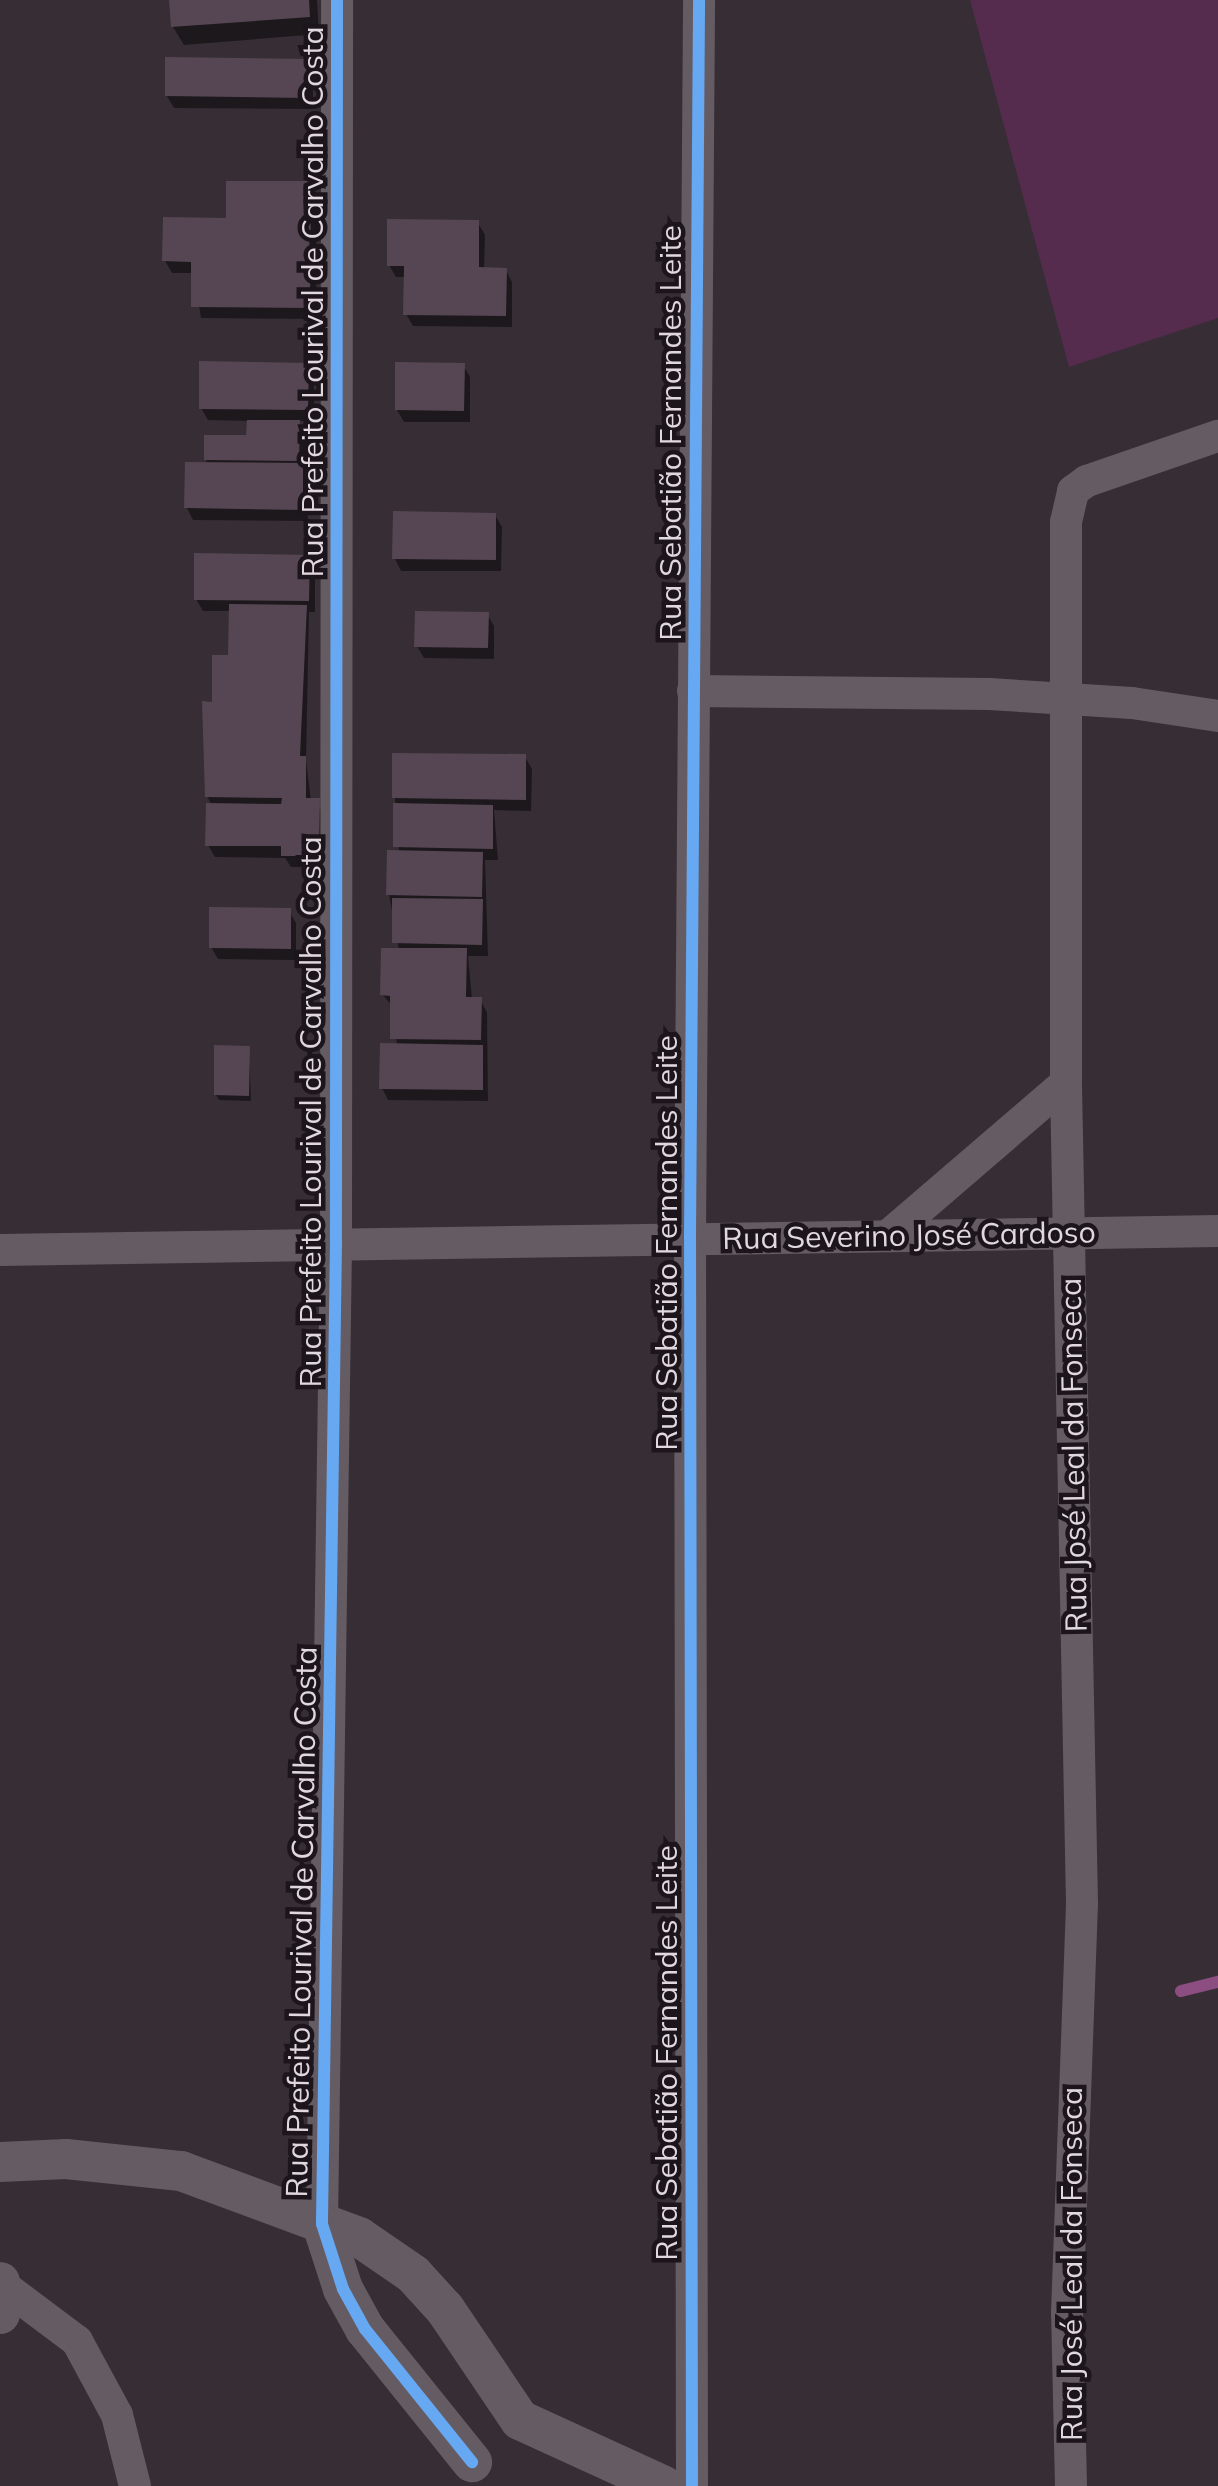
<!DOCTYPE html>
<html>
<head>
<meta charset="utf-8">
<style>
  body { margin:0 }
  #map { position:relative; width:1218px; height:2486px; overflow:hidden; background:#362e34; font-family:Mulish,sans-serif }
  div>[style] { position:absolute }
  .green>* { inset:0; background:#552b4e }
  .shadow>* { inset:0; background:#0007 }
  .stream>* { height:12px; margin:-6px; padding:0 6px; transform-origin:6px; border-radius:6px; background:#8c4d81 }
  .building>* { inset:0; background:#564653 }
  .minor>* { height:32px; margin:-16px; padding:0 16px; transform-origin:16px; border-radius:16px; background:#655b63 }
  .tertiary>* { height:40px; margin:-20px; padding:0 20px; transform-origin:20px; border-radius:20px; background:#655b63 }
  .cycleway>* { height:12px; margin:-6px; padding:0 6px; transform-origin:6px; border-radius:6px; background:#66a8f1 }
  span { translate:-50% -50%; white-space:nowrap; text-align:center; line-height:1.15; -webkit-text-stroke:9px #1c151b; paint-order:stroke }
  .street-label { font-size:30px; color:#e1d7df }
</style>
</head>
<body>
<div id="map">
  <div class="green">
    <div style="clip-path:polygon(970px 0,1218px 0,1218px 318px,1069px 367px)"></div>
  </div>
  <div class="shadow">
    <div style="clip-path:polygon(171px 0,317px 0,319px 34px,184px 45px,173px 27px)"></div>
    <div style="clip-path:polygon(306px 61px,313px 73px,313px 109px,174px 108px,167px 96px)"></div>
    <div style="clip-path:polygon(310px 184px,317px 196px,316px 319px,201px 318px,194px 273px,172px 273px,165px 261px,228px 220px)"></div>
    <div style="clip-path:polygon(478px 223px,485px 235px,484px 270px,506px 270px,512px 282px,512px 327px,413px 326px,406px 314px,406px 277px,396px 277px,389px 265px)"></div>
    <div style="clip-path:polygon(308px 365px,314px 377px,314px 421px,298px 421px,305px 435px,308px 521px,193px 520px,187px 508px,207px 460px,249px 445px,249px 421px,208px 420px,201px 408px)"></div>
    <div style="clip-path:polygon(463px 365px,470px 377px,470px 422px,404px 422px,397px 410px)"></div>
    <div style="clip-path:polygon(495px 515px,502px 527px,501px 571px,401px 571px,395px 559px)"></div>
    <div style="clip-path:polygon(308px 557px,315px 569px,315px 612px,309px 612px,306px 760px,311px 801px,325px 813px,324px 867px,291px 867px,285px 858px,215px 857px,208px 845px,212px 806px,207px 796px,214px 704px,231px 657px,231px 611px,203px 611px,196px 599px)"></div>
    <div style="clip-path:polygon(487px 614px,494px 626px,494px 659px,424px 658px,417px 646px)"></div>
    <div style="clip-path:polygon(525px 757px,532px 769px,531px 811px,494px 810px,498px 860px,485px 860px,488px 956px,468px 956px,472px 999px,480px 1000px,487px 1012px,488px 1101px,388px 1100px,382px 1088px,397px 1046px,393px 1007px,383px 995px,399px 950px,389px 894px,399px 853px,395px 797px)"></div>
    <div style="clip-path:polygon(289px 911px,296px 923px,296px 960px,218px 959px,211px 947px)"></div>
    <div style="clip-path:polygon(249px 1048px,251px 1101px,219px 1100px,216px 1095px)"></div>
  </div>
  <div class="stream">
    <div style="left:1181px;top:1991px;width:38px;rotate:-14deg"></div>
  </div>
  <div class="building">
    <div style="clip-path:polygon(169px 0,309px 0,310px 17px,171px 27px)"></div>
    <div style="clip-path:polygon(165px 57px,307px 59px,307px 98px,165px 96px)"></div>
    <div style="clip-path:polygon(226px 181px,311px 181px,310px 308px,191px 307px,191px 262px,162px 261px,163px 217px,226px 218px)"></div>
    <div style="clip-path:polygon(387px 219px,479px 220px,479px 267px,507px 268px,506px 316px,403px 315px,404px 266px,387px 266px)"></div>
    <div style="clip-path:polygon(199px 361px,309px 363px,308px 410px,199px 409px)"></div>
    <div style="clip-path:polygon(395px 362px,465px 363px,464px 411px,395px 410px)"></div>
    <div style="clip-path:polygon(247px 420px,300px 420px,299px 461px,204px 460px,204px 435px,246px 435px)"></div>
    <div style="clip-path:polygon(185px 462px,303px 463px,303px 510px,184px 508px)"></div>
    <div style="clip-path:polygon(393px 511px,496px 513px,496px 560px,392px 559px)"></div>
    <div style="clip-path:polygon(194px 553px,310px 555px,309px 601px,194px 600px)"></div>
    <div style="clip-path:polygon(229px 604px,307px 605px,300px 756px,306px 756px,306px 798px,320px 798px,319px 856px,281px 856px,281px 846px,205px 846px,206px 803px,281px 804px,282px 798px,205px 797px,202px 701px,212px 702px,212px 655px,228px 655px)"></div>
    <div style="clip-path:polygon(415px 611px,489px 612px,488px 648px,414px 647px)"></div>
    <div style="clip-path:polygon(392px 753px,526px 754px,526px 800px,392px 798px)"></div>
    <div style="clip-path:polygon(393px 803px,493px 805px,493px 849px,393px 847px)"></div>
    <div style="clip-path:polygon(387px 850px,483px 852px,482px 897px,386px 895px)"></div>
    <div style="clip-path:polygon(392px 898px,483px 899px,482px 945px,392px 943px)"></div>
    <div style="clip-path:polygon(209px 907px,291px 908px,291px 949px,209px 948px)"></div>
    <div style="clip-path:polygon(381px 948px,467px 948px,466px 997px,482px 997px,481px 1040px,390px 1039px,390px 996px,380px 995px)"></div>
    <div style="clip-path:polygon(380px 1043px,483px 1045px,483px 1090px,379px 1089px)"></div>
    <div style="clip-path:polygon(214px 1045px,250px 1046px,249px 1096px,214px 1095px)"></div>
  </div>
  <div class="minor">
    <div style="left:693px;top:691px;width:296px;rotate:0.6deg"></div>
    <div style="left:989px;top:694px;width:143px;rotate:3.6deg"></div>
    <div style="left:1132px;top:703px;width:87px;rotate:8.6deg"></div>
    <div style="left:889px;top:1235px;width:233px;rotate:-40.7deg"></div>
    <div style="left:0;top:1250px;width:1218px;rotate:-0.89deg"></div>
    <div style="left:322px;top:2224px;width:981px;rotate:-89.18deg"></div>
    <div style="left:336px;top:1243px;width:1243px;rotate:-89.95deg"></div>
    <div style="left:1px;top:2284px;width:95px;rotate:36.9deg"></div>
    <div style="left:77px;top:2341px;width:84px;rotate:61.6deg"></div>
    <div style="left:117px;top:2415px;width:73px;rotate:75.8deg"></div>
    <div style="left:692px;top:2486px;width:1249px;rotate:-90.09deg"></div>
    <div style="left:690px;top:1237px;width:1237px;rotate:-89.58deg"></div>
    <div style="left:1071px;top:2486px;width:173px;rotate:-91.3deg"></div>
    <div style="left:1067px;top:2313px;width:409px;rotate:-87.9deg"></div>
    <div style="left:1082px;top:1904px;width:821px;rotate:-91.12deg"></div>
    <div style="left:1066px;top:1083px;width:561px;rotate:-90deg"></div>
    <div style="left:1066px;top:522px;width:32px;rotate:-77deg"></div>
    <div style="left:1073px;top:491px;width:17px;rotate:-36deg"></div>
    <div style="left:1087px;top:481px;width:139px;rotate:-19deg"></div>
  </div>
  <div class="tertiary">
    <div style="left:0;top:2162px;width:66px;rotate:-2.6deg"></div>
    <div style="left:66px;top:2159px;width:116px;rotate:6deg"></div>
    <div style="left:181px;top:2171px;width:190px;rotate:20.3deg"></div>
    <div style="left:359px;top:2237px;width:65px;rotate:34.4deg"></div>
    <div style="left:413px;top:2274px;width:47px;rotate:47.6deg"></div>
    <div style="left:445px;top:2309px;width:134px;rotate:56deg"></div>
    <div style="left:520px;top:2420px;width:158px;rotate:24.6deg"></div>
    <div style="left:322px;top:2224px;width:68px;rotate:72.1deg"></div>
    <div style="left:343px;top:2289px;width:46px;rotate:61.2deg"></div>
    <div style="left:365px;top:2329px;width:171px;rotate:51.2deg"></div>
    <div style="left:0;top:2282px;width:32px;rotate:90deg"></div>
  </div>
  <div class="cycleway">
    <div style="left:337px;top:0;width:1243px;rotate:90.05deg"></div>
    <div style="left:336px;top:1243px;width:981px;rotate:90.82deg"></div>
    <div style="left:322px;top:2224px;width:68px;rotate:72.1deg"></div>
    <div style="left:343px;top:2289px;width:46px;rotate:61.2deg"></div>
    <div style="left:365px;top:2329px;width:171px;rotate:51.2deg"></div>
    <div style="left:692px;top:2486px;width:1249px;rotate:-90.09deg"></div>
    <div style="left:690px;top:1237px;width:1237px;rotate:-89.58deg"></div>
  </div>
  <div class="street-label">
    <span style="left:312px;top:302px;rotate:-90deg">Rua Prefeito Lourival de Carvalho Costa</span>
    <span style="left:670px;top:433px;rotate:-90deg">Rua Sebatião Fernandes Leite</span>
    <span style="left:310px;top:1112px;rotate:-90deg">Rua Prefeito Lourival de Carvalho Costa</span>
    <span style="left:909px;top:1235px;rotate:-1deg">Rua Severino José Cardoso</span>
    <span style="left:666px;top:1243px;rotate:-90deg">Rua Sebatião Fernandes Leite</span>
    <span style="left:1073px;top:1455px;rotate:-91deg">Rua José Leal da Fonseca</span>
    <span style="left:301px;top:1922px;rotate:-89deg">Rua Prefeito Lourival de Carvalho Costa</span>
    <span style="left:666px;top:2053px;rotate:-90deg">Rua Sebatião Fernandes Leite</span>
    <span style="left:1071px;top:2264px;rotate:-90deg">Rua José Leal da Fonseca</span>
  </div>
</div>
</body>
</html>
